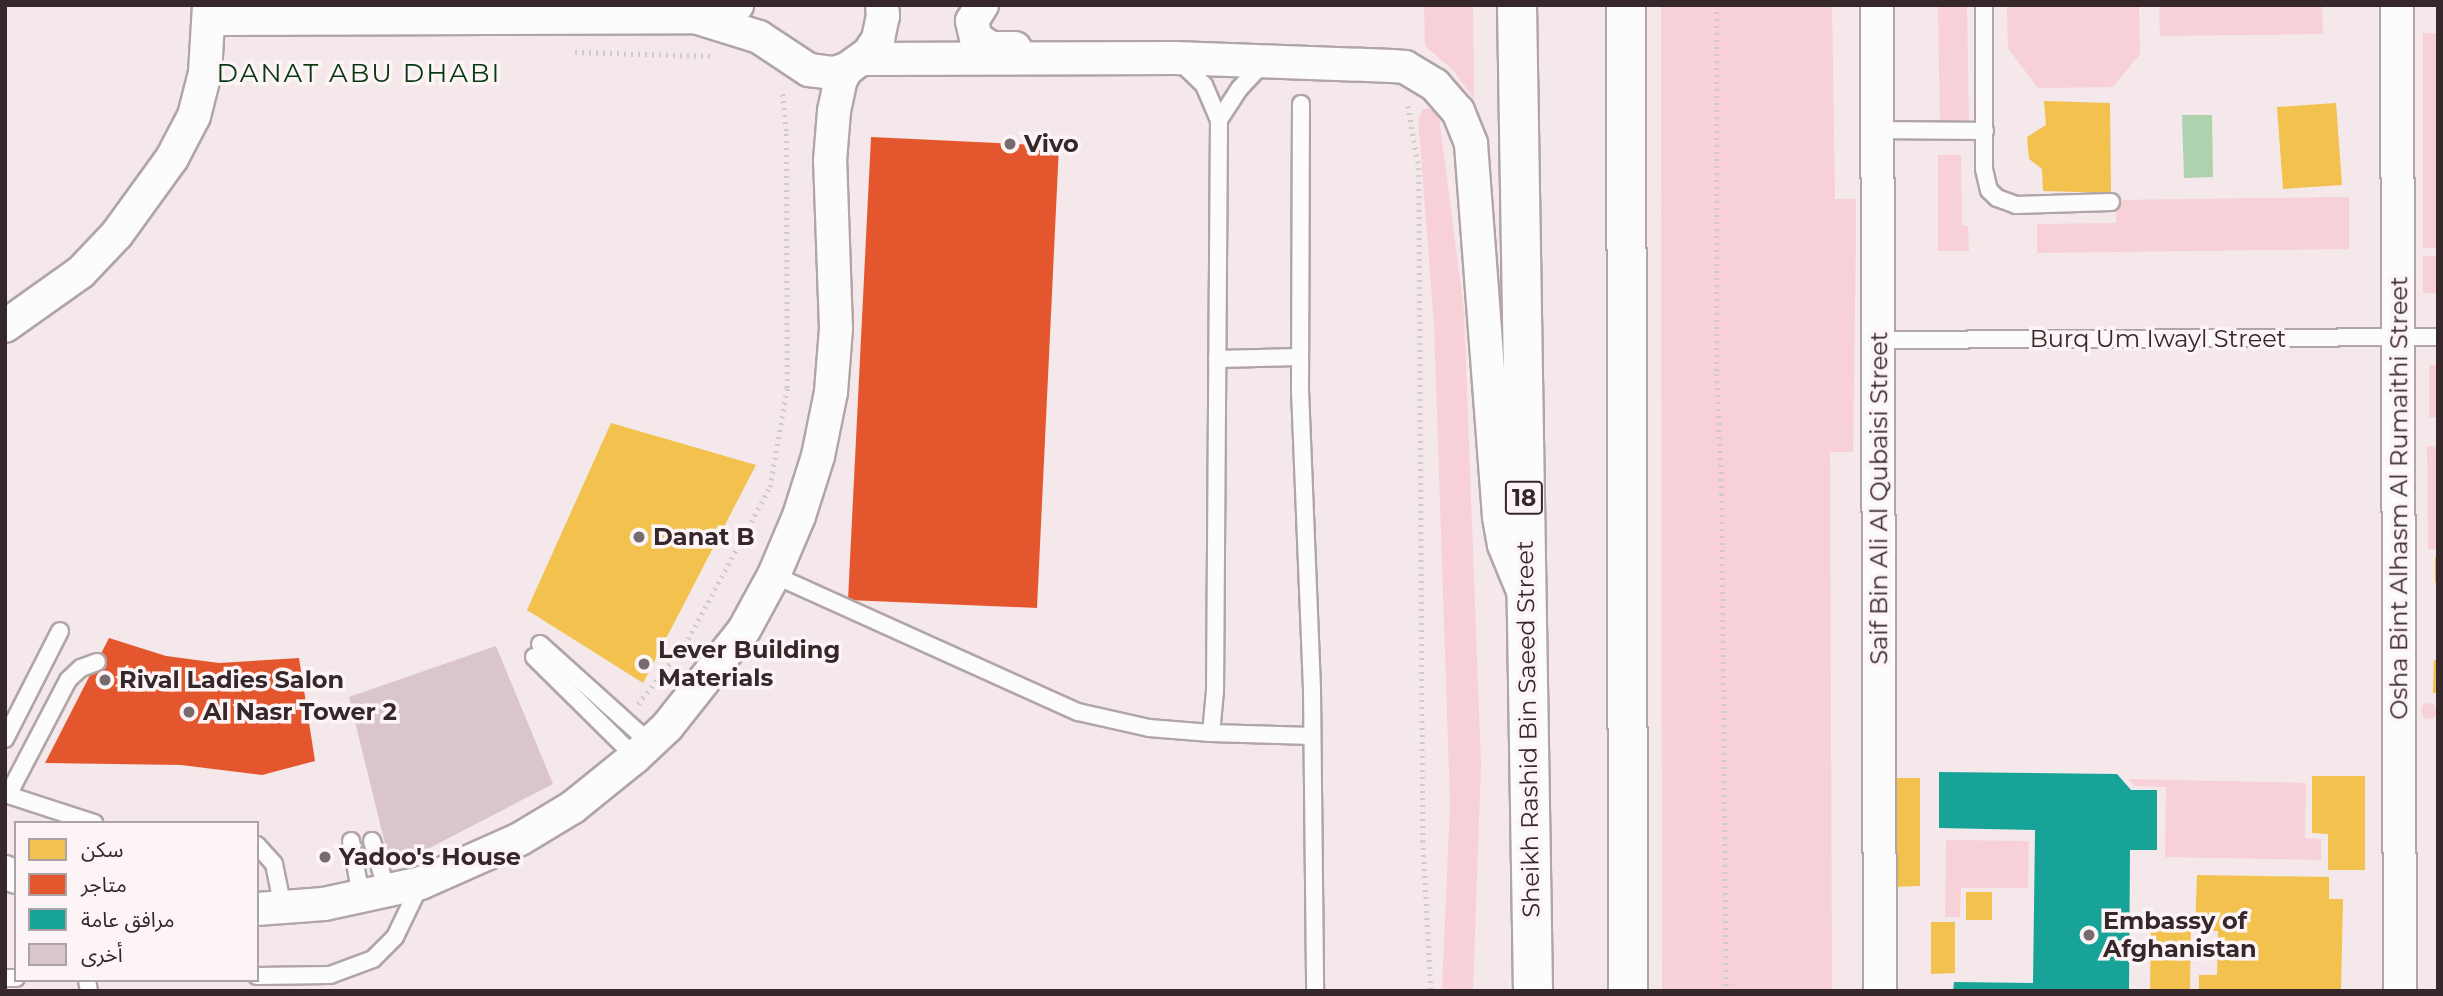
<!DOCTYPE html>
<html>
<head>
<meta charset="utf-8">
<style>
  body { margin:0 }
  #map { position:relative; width:2443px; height:996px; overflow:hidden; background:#f4e8ea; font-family:Montserrat,"Noto Sans Arabic",sans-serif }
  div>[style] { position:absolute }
  .green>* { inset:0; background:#f7d0d8 }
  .round { border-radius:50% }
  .water>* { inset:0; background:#aed2ae }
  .homes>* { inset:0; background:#f2c14e }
  .shops>* { inset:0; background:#e4572e }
  .public>* { inset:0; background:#17a398 }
  .building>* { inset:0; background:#dac5ca }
  .path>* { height:4.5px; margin-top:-2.25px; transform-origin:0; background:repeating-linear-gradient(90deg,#cfcbcc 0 2px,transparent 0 7px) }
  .roads { filter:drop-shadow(2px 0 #b1a5a7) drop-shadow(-2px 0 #b1a5a7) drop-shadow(0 2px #b1a5a7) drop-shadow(0 -2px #b1a5a7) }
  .lane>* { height:16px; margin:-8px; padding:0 8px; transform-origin:8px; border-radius:8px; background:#fdfcfc }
  .street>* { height:32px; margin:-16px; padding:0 16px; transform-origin:16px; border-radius:16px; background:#fdfcfc }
  .primary>* { height:38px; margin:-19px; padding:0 19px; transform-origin:19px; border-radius:19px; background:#fdfcfc }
  .dots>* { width:19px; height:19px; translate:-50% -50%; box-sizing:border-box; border:4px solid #fcf4f5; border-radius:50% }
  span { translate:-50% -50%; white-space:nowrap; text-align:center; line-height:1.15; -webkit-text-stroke:7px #fcf4f5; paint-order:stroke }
  .shield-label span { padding:2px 5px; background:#fcf4f5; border:2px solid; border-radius:5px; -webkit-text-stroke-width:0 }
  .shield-label { font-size:23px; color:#36272a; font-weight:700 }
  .poi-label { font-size:24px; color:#36272a; font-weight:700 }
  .left { translate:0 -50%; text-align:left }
  .street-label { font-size:24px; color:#36272a }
  .neighbourhood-label { font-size:26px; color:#093813; letter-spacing:2px }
  .frame { position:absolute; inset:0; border:7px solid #36272a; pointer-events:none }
  .legend { position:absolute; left:14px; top:821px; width:245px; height:161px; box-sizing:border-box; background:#fcf4f5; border:2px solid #ada2a4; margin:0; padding:9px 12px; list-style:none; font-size:21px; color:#36272a }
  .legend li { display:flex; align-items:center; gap:14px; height:35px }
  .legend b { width:35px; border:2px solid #ada2a4 }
</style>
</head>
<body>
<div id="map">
  <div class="green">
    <div style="clip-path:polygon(1424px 5px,1473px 5px,1474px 99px,1453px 70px,1425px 46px)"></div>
    <div style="clip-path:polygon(1661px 5px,1832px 5px,1835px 199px,1856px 199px,1856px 233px,1853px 452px,1830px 452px,1832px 991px,1662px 991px)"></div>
    <div style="clip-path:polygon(1938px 5px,1967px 5px,1969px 127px,1940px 127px)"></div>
    <div style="clip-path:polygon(2007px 5px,2139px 5px,2140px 54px,2113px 87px,2038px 88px,2008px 48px)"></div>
    <div style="clip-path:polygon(2159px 5px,2322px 5px,2323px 34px,2160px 36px)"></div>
    <div style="clip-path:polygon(2423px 33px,2438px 33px,2438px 248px,2423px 248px)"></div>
    <div style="clip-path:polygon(1428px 108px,1438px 112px,1439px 117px,1464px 311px,1481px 765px,1473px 991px,1442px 991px,1450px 802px,1434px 323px,1418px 119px,1423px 110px)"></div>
    <div style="clip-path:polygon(1938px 155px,1961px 155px,1962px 225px,1968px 226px,1969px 251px,1938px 251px)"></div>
    <div style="clip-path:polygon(2349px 197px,2349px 249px,2037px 253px,2037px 224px,2116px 223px,2116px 200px)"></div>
    <div style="clip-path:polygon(2423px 256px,2438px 256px,2438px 293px,2423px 293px)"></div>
    <div style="clip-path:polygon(2429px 365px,2438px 365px,2438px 418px,2429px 417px)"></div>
    <div style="clip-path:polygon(2427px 446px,2438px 446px,2438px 549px,2428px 549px)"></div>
    <div class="round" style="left:2421px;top:703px;width:16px;height:16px"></div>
    <div style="clip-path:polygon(2128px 779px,2306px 783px,2305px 838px,2321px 839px,2321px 860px,2165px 857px,2166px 787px,2135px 786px)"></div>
    <div style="clip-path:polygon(1946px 840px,2029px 841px,2028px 888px,1961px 888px,1960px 917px,1945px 917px)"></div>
  </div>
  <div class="water">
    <div style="clip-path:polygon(2182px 115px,2212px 115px,2213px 177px,2184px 178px)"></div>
  </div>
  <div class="homes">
    <div style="clip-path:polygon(2044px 101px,2110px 103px,2111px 193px,2043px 191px,2042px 169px,2029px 159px,2027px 137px,2046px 125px)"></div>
    <div style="clip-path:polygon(2336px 103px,2342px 185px,2283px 189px,2277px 107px)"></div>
    <div style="clip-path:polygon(611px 423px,756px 465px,643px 683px,527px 610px)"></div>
    <div style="clip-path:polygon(2435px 557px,2438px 557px,2438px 583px,2435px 583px)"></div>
    <div style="clip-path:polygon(2434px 660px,2438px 660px,2438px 693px,2433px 693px)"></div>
    <div style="clip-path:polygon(2312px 776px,2365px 776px,2365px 870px,2328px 870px,2328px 834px,2312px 833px)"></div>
    <div style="clip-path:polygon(1891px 778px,1920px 778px,1920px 886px,1891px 887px)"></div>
    <div style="clip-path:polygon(2197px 875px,2329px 877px,2329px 899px,2343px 899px,2341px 991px,2199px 991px,2199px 975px,2217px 975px,2218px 931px,2195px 931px)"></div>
    <div style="clip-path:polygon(1966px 892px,1992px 892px,1992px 920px,1966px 920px)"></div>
    <div style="clip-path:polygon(2151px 920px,2191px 920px,2190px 991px,2150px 991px)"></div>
    <div style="clip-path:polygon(1931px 922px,1955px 922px,1955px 973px,1931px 974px)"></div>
  </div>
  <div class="shops">
    <div style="clip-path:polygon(871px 137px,1059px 146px,1037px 608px,848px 600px)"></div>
    <div style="clip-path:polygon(109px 638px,166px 656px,219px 663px,299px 658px,315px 761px,262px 775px,181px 765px,45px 763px)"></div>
  </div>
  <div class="public">
    <div style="clip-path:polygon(1939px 772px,2117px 774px,2131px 790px,2157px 790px,2157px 850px,2130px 850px,2129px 991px,1953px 991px,1954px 982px,2033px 983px,2035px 830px,1939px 828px)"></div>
  </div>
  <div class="building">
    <div style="clip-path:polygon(496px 646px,553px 784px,391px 868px,349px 697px)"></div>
  </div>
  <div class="path">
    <div style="left:1717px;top:5px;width:369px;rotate:90deg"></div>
    <div style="left:1717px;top:374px;width:120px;rotate:87.6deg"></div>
    <div style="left:1722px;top:494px;width:497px;rotate:89.5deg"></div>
    <div style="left:575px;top:52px;width:135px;rotate:1.7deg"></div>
    <div style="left:1408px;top:106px;width:63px;rotate:79.9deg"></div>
    <div style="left:1419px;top:168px;width:673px;rotate:89.66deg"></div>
    <div style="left:1423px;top:841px;width:150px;rotate:86.9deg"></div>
    <div style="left:638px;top:704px;width:82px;rotate:-52.4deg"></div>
    <div style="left:688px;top:639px;width:173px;rotate:-61.7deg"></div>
    <div style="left:770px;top:487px;width:100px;rotate:-80.3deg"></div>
    <div style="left:787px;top:388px;width:257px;rotate:-90.2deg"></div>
    <div style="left:786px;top:131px;width:41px;rotate:-95.6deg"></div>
  </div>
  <div class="roads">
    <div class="lane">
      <div style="left:1984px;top:5px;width:164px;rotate:90deg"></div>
      <div style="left:1984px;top:169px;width:22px;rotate:77deg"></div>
      <div style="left:1989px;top:190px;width:11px;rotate:45deg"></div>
      <div style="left:1997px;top:198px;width:20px;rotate:20deg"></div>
      <div style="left:2016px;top:205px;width:95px;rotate:-1.8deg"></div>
      <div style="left:1179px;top:61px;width:35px;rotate:44deg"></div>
      <div style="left:1204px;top:85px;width:38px;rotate:67deg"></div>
      <div style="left:1219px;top:120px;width:571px;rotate:90.4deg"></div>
      <div style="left:1215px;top:691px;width:42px;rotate:95.4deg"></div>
      <div style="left:1301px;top:104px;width:286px;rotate:90.2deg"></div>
      <div style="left:1300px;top:390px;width:301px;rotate:87.7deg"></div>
      <div style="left:1312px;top:691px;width:300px;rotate:89.4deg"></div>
      <div style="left:1219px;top:120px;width:38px;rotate:-57deg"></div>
      <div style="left:1240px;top:88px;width:37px;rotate:-47deg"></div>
      <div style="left:1878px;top:130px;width:107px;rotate:0.5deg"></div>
      <div style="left:1878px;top:340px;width:560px;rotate:-0.31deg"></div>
      <div style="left:1217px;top:359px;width:83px;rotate:-1.4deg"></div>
      <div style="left:774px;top:575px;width:333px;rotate:24.3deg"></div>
      <div style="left:1078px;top:712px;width:73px;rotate:12.7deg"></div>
      <div style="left:1149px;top:728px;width:62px;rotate:4.6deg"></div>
      <div style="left:1211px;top:733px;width:101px;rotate:1.7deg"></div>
      <div style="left:540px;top:644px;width:148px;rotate:42deg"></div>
      <div style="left:534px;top:657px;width:142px;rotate:44.7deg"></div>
      <div style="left:5px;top:739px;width:121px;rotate:-63deg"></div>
      <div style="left:5px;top:794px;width:94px;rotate:18deg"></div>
      <div style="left:8px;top:795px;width:130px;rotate:-62.4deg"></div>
      <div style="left:68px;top:680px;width:18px;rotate:-43deg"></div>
      <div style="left:81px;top:668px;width:17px;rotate:-21deg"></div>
      <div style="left:351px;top:841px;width:56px;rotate:79.7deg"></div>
      <div style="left:372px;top:841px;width:52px;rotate:73.3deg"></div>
      <div style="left:257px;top:845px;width:25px;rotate:48deg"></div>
      <div style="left:274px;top:864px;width:45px;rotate:78.4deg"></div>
      <div style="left:257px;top:976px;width:73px;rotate:-0.8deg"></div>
      <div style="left:330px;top:975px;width:46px;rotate:-20.4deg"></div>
      <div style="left:373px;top:959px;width:31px;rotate:-45deg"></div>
      <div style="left:395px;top:937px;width:60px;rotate:-64.3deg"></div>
      <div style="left:5px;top:978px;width:11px"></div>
      <div style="left:87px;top:980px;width:11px;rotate:80deg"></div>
    </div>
    <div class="street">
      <div style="left:982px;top:5px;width:19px;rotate:122deg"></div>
      <div style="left:972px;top:21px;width:17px;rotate:77deg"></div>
      <div style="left:976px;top:38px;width:18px;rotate:34deg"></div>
      <div style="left:991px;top:48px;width:24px"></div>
      <div style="left:1877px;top:5px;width:986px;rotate:89.83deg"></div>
      <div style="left:2397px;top:5px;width:986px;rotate:89.83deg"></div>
      <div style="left:698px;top:18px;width:64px;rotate:17.3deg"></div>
      <div style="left:759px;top:37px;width:60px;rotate:33.4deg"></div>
      <div style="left:809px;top:70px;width:25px;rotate:7deg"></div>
      <div style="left:834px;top:73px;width:14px;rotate:-17deg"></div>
      <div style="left:210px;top:19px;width:486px;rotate:-0.2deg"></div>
      <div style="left:696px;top:17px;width:43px;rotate:-16.3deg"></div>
      <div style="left:862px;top:59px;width:313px;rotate:-0.2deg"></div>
      <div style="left:1175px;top:58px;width:217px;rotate:2.1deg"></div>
      <div style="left:1392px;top:66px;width:13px;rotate:4deg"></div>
      <div style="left:1405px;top:67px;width:35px;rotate:31deg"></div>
      <div style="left:1435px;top:85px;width:35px;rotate:49deg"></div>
      <div style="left:1458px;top:111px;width:35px;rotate:68deg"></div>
      <div style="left:1471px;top:144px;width:374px;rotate:85.7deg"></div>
      <div style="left:1499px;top:517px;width:28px;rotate:80deg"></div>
      <div style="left:1504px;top:545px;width:50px;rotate:67.6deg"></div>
      <div style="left:5px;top:326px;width:93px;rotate:-35.4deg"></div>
      <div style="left:81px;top:272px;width:52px;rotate:-46.5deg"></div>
      <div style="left:117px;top:234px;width:94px;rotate:-54.1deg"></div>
      <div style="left:172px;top:158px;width:47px;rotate:-62.4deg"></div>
      <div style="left:194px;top:116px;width:44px;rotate:-75.7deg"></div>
      <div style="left:205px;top:73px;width:68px;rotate:-86.6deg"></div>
      <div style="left:5px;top:872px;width:12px;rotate:24deg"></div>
      <div style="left:257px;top:909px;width:67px;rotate:-4.3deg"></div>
      <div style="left:324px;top:904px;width:99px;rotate:-12.2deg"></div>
      <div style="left:421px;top:883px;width:108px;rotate:-24deg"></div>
      <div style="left:520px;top:839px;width:62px;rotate:-31.1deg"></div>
      <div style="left:573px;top:807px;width:80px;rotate:-38.9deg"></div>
      <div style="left:635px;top:757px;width:44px;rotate:-43.2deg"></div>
      <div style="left:667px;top:727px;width:124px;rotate:-51.6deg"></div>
      <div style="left:744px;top:630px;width:63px;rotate:-61.4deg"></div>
      <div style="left:774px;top:575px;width:64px;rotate:-67deg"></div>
      <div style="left:799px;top:516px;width:63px;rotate:-72.4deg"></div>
      <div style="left:818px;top:456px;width:65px;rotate:-78.5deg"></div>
      <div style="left:831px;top:392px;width:63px;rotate:-85.5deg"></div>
      <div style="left:836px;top:329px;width:168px;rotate:-92deg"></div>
      <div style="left:830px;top:161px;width:50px;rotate:-85.4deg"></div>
      <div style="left:834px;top:111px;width:33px;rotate:-78deg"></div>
      <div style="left:841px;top:79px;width:12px;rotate:-59deg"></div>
      <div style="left:847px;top:69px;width:27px;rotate:-36deg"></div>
      <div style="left:869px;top:53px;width:17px;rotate:-57deg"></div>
      <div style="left:878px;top:39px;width:24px;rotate:-78deg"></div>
      <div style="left:883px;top:16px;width:11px;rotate:-95deg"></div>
    </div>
    <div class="primary">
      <div style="left:1517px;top:5px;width:986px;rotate:89.07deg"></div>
      <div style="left:1626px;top:5px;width:986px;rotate:89.88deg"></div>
    </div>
  </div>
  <div class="dots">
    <div style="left:1010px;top:144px;background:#786b6d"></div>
    <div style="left:639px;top:537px;background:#786b6d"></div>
    <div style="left:644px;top:664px;background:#786b6d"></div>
    <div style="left:105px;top:680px;background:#786b6d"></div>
    <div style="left:189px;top:712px;background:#786b6d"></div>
    <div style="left:325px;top:857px;background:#786b6d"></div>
    <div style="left:2089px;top:935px;background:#786b6d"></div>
  </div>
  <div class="shield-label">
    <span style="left:1524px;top:498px">18</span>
  </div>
  <div class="poi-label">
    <span class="left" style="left:1024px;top:144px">Vivo</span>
    <span class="left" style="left:653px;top:537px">Danat B</span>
    <span class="left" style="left:658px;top:664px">Lever Building<br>Materials</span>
    <span class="left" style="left:119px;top:680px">Rival Ladies Salon</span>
    <span class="left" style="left:203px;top:712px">Al Nasr Tower 2</span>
    <span class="left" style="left:339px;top:857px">Yadoo's House</span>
    <span class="left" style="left:2103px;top:935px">Embassy of<br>Afghanistan</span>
  </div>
  <div class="street-label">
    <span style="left:2158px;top:339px">Burq Um Iwayl Street</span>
    <span style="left:1879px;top:498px;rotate:-90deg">Saif Bin Ali Al Qubaisi Street</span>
    <span style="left:2399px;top:498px;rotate:-90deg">Osha Bint Alhasm Al Rumaithi Street</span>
    <span style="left:1528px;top:729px;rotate:-91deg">Sheikh Rashid Bin Saeed Street</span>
  </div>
  <div class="neighbourhood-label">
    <span style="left:359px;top:74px">DANAT ABU DHABI</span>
  </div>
  <div class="frame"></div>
  <ul class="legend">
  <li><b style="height:19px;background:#f2c14e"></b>سكن</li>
  <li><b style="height:19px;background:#e4572e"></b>متاجر</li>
  <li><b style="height:19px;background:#17a398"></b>مرافق عامة</li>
  <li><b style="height:19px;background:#dac5ca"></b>أخرى</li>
  </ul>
</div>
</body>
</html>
